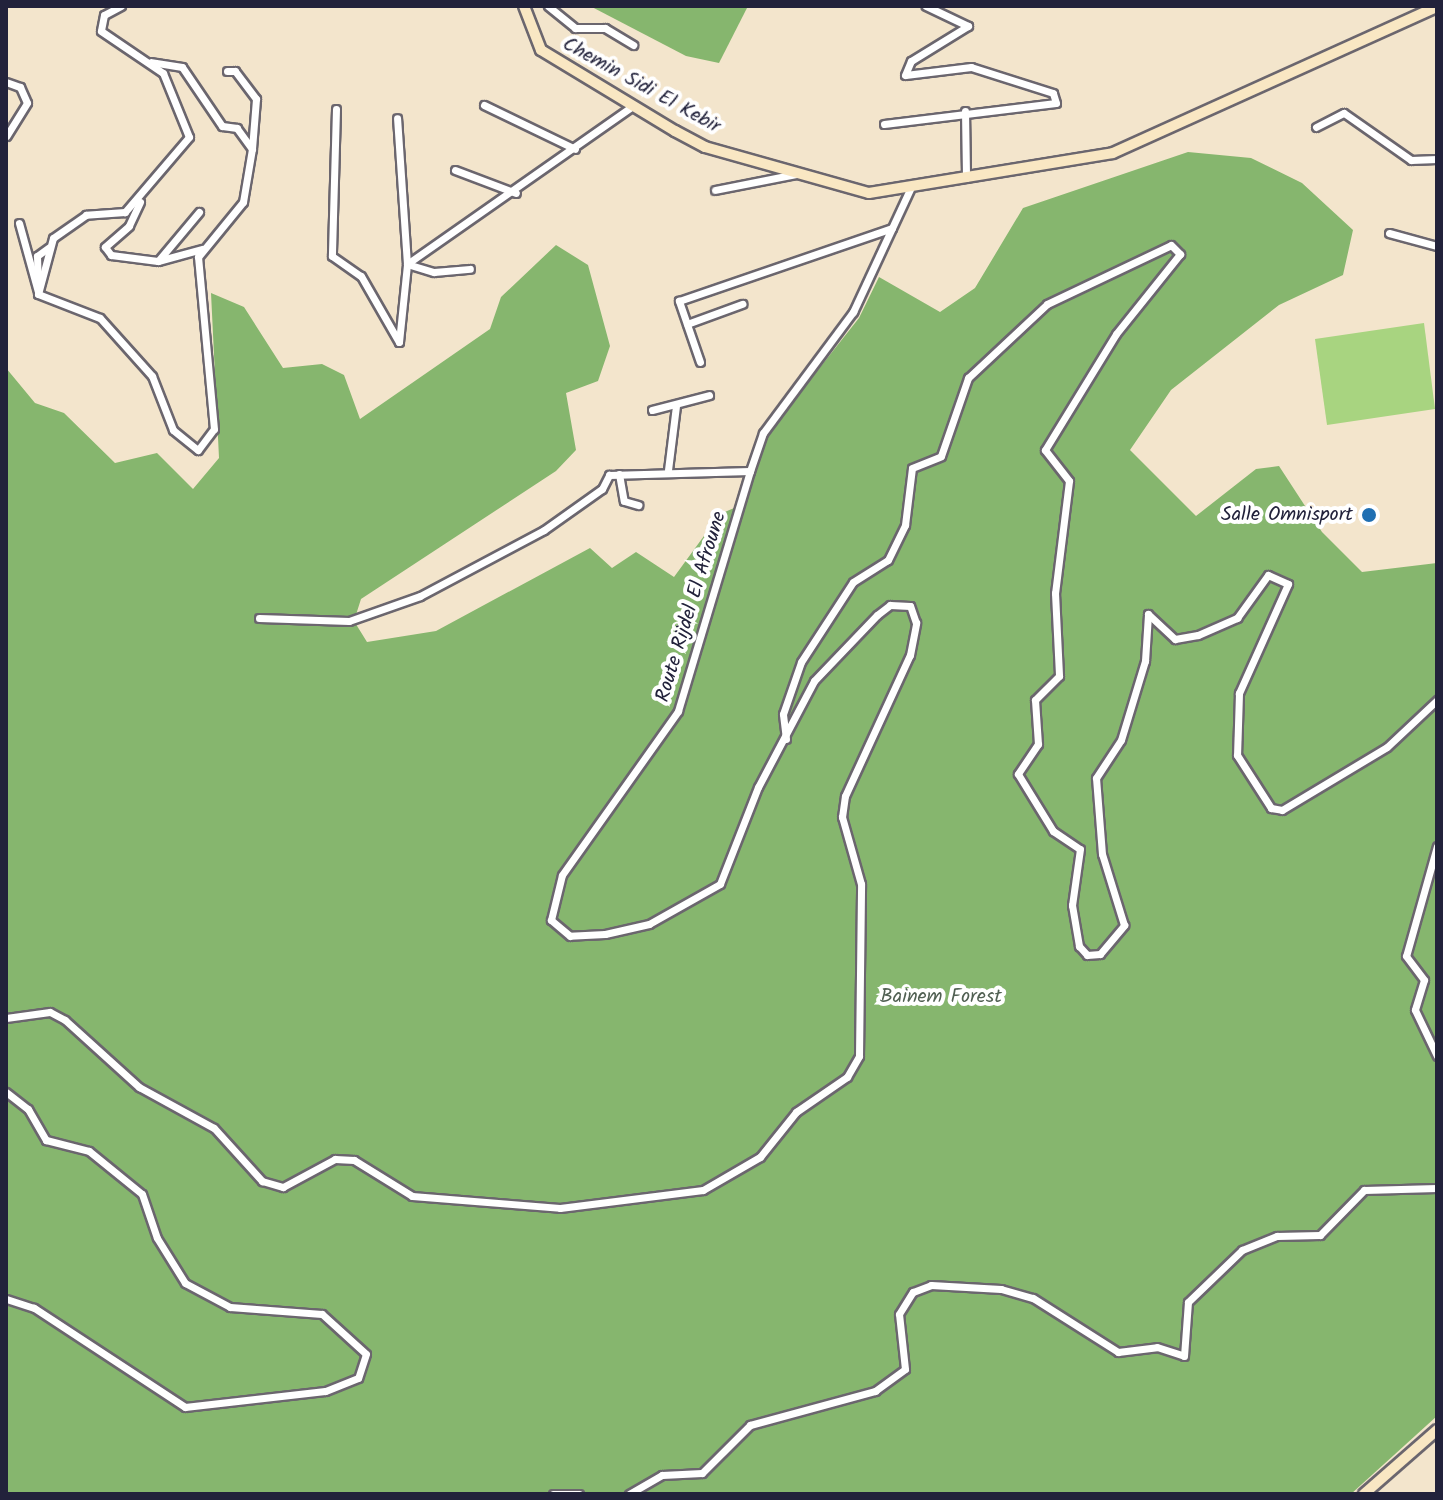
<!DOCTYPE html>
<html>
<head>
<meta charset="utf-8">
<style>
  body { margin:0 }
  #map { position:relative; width:1443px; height:1500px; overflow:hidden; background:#f3e5cc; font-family:Kalam,sans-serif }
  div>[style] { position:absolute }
  .green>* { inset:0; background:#a8d480 }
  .forest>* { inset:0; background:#86b66e }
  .roads { filter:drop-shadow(2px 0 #6b666e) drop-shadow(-2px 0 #6b666e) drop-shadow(0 2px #6b666e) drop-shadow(0 -2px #6b666e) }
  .street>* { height:7px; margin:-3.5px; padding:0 3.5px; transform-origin:3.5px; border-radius:3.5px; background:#fff }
  .secondary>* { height:10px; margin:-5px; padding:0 5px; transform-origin:5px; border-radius:5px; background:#f9e7c3 }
  .dots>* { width:22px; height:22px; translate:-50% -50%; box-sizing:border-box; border:4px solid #fff; border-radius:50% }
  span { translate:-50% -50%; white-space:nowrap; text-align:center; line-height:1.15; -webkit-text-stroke:8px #fff; paint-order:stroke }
  .street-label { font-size:20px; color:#22223b }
  .poi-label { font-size:20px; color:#22223b }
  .right { translate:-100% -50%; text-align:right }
  .park-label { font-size:20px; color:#516053 }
  .frame { position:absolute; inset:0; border:8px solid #22223b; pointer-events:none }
</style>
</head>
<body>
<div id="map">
  <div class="green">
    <div style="clip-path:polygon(1424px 323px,1435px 409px,1327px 425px,1315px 339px)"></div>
  </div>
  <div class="forest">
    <div style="clip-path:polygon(590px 6px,748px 6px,719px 63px,686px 56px)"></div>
    <div style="clip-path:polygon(1188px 152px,1251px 158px,1302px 183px,1353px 230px,1343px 275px,1279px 305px,1171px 390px,1130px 450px,1196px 516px,1256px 469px,1279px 466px,1322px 532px,1362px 572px,1437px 563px,1437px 1416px,1351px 1494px,6px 1494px,6px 368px,35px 403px,64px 413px,115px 463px,157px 453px,193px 489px,219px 458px,211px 293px,244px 307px,283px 368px,322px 364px,344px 375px,360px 419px,490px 329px,501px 297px,556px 245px,588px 265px,610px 346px,598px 381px,566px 393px,576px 450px,556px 471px,361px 599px,354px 621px,367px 642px,436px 631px,590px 548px,612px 568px,636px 552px,674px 577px,720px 514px,746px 503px,765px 437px,859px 318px,879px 277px,940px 312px,975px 288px,1023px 208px)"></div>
  </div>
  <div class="roads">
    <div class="street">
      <div style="left:121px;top:6px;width:19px;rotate:152deg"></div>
      <div style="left:104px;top:15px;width:16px;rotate:101deg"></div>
      <div style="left:101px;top:31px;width:75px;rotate:34.1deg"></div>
      <div style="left:163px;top:73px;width:69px;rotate:67.9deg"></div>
      <div style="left:189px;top:137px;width:99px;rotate:130.5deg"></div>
      <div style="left:125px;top:212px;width:39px;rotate:176deg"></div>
      <div style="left:86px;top:215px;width:40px;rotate:145.1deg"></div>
      <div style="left:53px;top:238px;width:58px;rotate:105deg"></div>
      <div style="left:38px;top:294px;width:66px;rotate:21.2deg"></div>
      <div style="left:100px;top:318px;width:78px;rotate:48.1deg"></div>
      <div style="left:152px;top:376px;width:58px;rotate:68.7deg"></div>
      <div style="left:173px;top:430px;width:32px;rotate:39deg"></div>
      <div style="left:198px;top:450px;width:26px;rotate:-53deg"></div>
      <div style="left:214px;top:429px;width:173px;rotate:-95.3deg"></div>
      <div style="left:198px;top:257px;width:71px;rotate:-50.7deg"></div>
      <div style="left:243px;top:202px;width:54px;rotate:-80.4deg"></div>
      <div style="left:252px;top:149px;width:26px;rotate:-126deg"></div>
      <div style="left:237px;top:128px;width:15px;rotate:-172deg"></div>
      <div style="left:222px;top:126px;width:71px;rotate:-124.1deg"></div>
      <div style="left:182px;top:67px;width:31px;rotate:-171deg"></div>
      <div style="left:548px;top:6px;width:35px;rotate:39deg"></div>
      <div style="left:575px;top:28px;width:30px"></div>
      <div style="left:605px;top:28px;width:33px;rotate:31deg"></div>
      <div style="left:227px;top:71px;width:8px"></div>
      <div style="left:235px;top:71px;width:35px;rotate:53deg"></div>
      <div style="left:256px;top:99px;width:50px;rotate:94.6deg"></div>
      <div style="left:6px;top:82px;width:15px;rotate:20deg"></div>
      <div style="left:20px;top:87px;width:17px;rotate:66deg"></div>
      <div style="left:27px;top:103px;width:39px;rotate:122deg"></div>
      <div style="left:484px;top:105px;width:101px;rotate:25.8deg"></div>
      <div style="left:336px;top:109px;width:147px;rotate:91.6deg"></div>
      <div style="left:332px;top:256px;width:35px;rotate:35deg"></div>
      <div style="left:361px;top:276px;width:76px;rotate:60.1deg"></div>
      <div style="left:399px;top:342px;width:78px;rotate:-84.1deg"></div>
      <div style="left:407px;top:264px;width:146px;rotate:-93.9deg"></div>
      <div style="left:965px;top:111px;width:67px;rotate:89.1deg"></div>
      <div style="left:884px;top:124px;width:173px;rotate:-7deg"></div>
      <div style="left:1056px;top:103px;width:10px;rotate:-107deg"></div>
      <div style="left:1053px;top:93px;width:86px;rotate:-162.4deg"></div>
      <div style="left:971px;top:67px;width:66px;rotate:173.1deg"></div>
      <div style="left:905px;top:75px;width:15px;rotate:-67deg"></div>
      <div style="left:911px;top:61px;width:67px;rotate:-31.6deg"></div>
      <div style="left:968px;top:26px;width:47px;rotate:-154.5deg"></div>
      <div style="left:1316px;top:127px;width:31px;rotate:-27deg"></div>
      <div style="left:1344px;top:113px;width:82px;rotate:35deg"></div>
      <div style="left:1411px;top:160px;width:26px;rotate:-2deg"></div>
      <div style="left:455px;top:170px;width:65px;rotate:20.7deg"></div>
      <div style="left:715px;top:190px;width:83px;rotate:-11.2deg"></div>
      <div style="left:140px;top:202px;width:26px;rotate:115deg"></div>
      <div style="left:129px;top:226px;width:32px;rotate:139deg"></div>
      <div style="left:105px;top:247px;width:10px;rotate:53deg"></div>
      <div style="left:111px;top:255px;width:47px;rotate:7.3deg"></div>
      <div style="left:158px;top:261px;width:46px;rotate:-15.3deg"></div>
      <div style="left:19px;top:223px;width:72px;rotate:74.6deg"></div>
      <div style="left:1389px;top:233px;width:50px;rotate:15.2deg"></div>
      <div style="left:158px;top:261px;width:64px;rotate:-50.1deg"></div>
      <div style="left:407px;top:264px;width:277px;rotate:-35deg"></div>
      <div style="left:407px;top:264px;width:28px;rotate:17deg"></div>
      <div style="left:434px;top:272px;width:36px;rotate:-5deg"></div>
      <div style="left:38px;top:285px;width:29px;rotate:-92deg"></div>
      <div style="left:37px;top:256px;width:14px;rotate:-36deg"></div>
      <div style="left:687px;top:324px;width:59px;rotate:-20deg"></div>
      <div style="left:700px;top:362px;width:65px;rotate:-109deg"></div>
      <div style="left:679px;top:301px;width:225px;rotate:-18.9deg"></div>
      <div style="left:652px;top:410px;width:59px;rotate:-14.7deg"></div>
      <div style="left:668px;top:470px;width:64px;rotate:-82.9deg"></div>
      <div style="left:619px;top:474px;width:27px;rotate:80deg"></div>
      <div style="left:624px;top:501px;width:15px;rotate:16deg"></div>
      <div style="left:259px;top:618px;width:90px;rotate:1.9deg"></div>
      <div style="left:349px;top:621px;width:75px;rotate:-19.4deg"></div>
      <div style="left:420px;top:596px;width:140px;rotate:-28deg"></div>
      <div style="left:544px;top:530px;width:71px;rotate:-35.3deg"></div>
      <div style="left:602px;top:489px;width:16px;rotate:-63deg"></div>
      <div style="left:609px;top:475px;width:141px;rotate:-1.6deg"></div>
      <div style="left:750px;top:471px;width:40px;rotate:-71.1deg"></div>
      <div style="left:763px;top:433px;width:151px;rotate:-53.4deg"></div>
      <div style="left:853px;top:312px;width:136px;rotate:-65.1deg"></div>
      <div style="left:786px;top:739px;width:25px;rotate:-97deg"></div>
      <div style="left:783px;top:714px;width:55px;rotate:-70.9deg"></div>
      <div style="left:801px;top:662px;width:95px;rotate:-57deg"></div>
      <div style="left:853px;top:582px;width:41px;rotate:-32.2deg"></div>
      <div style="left:888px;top:560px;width:39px;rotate:-64deg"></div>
      <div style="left:905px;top:525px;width:57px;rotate:-83deg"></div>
      <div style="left:912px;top:468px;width:31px;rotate:-22deg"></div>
      <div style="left:941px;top:456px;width:83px;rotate:-70.9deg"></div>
      <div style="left:968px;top:378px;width:108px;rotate:-43.1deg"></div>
      <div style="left:1047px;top:304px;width:137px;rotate:-25.4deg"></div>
      <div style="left:1171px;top:245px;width:13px;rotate:45deg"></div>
      <div style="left:1180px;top:254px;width:102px;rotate:128.7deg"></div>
      <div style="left:1116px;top:334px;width:136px;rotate:121.5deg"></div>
      <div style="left:1045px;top:450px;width:39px;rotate:52deg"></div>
      <div style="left:1069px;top:481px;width:113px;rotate:97.1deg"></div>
      <div style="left:1055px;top:593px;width:83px;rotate:87.2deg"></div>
      <div style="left:1059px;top:676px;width:34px;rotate:135deg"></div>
      <div style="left:1035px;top:700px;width:44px;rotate:86.1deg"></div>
      <div style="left:1038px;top:744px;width:36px;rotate:124deg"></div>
      <div style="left:1018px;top:774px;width:67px;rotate:58.4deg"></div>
      <div style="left:1053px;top:831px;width:32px;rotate:34deg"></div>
      <div style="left:1080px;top:849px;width:57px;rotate:98.1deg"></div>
      <div style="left:1072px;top:905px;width:42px;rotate:80.3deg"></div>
      <div style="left:1079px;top:946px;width:12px;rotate:48deg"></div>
      <div style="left:1087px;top:955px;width:13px;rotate:-4deg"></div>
      <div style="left:1100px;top:954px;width:38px;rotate:-50deg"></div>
      <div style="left:1124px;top:925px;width:74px;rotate:-107.2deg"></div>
      <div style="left:1102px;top:854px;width:76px;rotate:-94.5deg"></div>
      <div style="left:1096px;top:778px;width:45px;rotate:-56.7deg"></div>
      <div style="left:1121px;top:740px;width:83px;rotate:-73.1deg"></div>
      <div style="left:1145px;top:661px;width:47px;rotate:-86.3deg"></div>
      <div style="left:1148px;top:614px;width:37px;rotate:43deg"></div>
      <div style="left:1175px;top:639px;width:23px;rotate:-10deg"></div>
      <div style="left:1198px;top:635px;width:43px;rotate:-23.6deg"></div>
      <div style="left:1237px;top:618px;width:53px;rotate:-54.2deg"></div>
      <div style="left:1268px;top:575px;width:22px;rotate:24deg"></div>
      <div style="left:1288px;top:584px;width:120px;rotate:114.2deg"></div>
      <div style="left:1239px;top:693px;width:62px;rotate:91.8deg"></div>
      <div style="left:1237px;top:755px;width:63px;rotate:57.3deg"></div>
      <div style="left:1271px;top:808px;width:11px;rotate:10deg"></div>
      <div style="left:1282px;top:810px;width:122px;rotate:-31deg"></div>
      <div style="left:1387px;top:747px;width:69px;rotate:-43.2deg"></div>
      <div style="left:1437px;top:846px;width:114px;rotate:105.7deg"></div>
      <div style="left:1406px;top:956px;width:30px;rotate:53deg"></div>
      <div style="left:1424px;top:980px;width:31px;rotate:107deg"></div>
      <div style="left:1415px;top:1010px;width:51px;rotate:64.4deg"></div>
      <div style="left:6px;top:1018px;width:44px;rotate:-7.8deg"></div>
      <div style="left:50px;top:1012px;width:17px;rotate:28deg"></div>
      <div style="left:65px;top:1020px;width:100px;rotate:42.2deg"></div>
      <div style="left:139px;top:1087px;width:85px;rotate:28.7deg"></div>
      <div style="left:214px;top:1128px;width:72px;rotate:47.8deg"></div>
      <div style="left:262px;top:1181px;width:22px;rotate:16deg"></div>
      <div style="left:283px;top:1187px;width:59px;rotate:-28.3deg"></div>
      <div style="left:335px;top:1159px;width:19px;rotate:3deg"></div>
      <div style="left:354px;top:1160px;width:68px;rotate:31.8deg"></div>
      <div style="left:412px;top:1196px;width:148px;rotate:4.6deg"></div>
      <div style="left:560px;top:1208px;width:144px;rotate:-7.2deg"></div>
      <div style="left:703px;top:1190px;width:66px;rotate:-30.1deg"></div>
      <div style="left:760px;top:1157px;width:58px;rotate:-51.3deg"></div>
      <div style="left:796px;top:1112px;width:62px;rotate:-34.5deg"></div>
      <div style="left:847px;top:1077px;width:24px;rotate:-60deg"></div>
      <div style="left:859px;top:1056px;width:172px;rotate:-89.3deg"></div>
      <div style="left:861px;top:884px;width:70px;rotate:-105.8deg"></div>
      <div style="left:842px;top:817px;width:21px;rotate:-82deg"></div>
      <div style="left:845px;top:796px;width:155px;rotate:-65.3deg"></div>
      <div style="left:910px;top:655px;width:33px;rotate:-79deg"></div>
      <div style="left:916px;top:623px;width:18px;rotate:-109deg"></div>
      <div style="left:910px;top:606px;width:20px;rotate:-177deg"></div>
      <div style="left:890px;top:605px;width:16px;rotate:142deg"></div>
      <div style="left:877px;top:615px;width:91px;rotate:133.7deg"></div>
      <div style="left:814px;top:681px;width:120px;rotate:117.8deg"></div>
      <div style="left:758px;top:787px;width:104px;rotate:111.4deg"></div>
      <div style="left:720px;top:884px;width:81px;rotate:150.6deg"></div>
      <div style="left:649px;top:924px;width:45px;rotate:167.2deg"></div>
      <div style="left:605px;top:934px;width:35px;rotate:177deg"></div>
      <div style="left:570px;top:936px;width:25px;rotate:-140deg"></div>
      <div style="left:551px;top:920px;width:46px;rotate:-76.3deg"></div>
      <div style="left:562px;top:875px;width:201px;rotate:-54.7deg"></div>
      <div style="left:678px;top:711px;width:251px;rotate:-73.3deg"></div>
      <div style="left:6px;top:1092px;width:28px;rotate:38deg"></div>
      <div style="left:28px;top:1109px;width:36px;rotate:60deg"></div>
      <div style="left:46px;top:1140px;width:44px;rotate:14.3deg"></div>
      <div style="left:89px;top:1151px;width:68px;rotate:39.1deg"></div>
      <div style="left:142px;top:1194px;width:46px;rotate:71.2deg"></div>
      <div style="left:157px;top:1238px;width:53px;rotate:58.1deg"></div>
      <div style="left:185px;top:1283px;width:51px;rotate:28.1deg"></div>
      <div style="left:230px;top:1307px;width:92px;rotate:4.4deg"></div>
      <div style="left:322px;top:1314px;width:59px;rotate:42.3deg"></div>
      <div style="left:366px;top:1354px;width:25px;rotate:108deg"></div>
      <div style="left:358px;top:1378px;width:35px;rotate:158deg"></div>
      <div style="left:325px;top:1391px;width:141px;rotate:173.5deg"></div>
      <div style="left:185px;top:1407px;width:181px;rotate:-146.7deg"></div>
      <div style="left:34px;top:1308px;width:29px;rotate:-162deg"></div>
      <div style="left:553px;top:1494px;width:26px"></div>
      <div style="left:629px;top:1494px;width:38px;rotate:-30deg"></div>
      <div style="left:662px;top:1475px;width:40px;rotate:-2.9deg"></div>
      <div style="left:702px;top:1473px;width:68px;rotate:-45deg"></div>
      <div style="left:750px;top:1425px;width:130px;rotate:-15.2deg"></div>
      <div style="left:875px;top:1391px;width:37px;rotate:-36deg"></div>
      <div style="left:905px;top:1369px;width:55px;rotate:-96.2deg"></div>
      <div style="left:899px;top:1314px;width:26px;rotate:-58deg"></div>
      <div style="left:913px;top:1292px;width:19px;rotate:-21deg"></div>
      <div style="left:931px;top:1285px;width:70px;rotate:3.3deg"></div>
      <div style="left:1001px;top:1289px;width:33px;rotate:16deg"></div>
      <div style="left:1033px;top:1298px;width:101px;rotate:32.4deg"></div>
      <div style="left:1118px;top:1352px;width:39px;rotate:-7deg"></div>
      <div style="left:1157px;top:1347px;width:28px;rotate:18deg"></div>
      <div style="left:1184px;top:1356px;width:54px;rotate:-85.8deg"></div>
      <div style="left:1188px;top:1302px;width:75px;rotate:-43.9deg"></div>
      <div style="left:1242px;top:1250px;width:38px;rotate:-22deg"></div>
      <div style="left:1277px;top:1236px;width:43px;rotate:-1.3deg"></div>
      <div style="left:1320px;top:1235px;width:63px;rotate:-45.6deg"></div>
      <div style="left:1364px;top:1190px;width:73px;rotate:-1.6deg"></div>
    </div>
    <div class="secondary">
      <div style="left:524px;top:6px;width:47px;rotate:68.9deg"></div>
      <div style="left:541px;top:50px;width:157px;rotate:31.2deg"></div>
      <div style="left:675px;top:131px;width:34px;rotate:28deg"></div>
      <div style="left:705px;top:147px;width:170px;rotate:15.7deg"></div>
      <div style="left:869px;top:193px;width:247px;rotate:-9.3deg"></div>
      <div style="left:1113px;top:153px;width:355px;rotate:-24.3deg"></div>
      <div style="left:1364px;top:1494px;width:97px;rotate:-41.2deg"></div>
    </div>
  </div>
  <div class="dots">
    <div style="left:1369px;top:515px;background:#1f6fb2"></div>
  </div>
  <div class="street-label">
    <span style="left:641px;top:86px;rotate:29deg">Chemin Sidi El Kebir</span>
    <span style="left:692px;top:607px;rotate:-73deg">Route Rijdel El Afroune</span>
  </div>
  <div class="poi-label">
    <span class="right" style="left:1353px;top:515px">Salle Omnisport</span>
  </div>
  <div class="park-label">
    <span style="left:941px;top:997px">Bainem Forest</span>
  </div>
  <div class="frame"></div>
</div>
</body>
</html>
